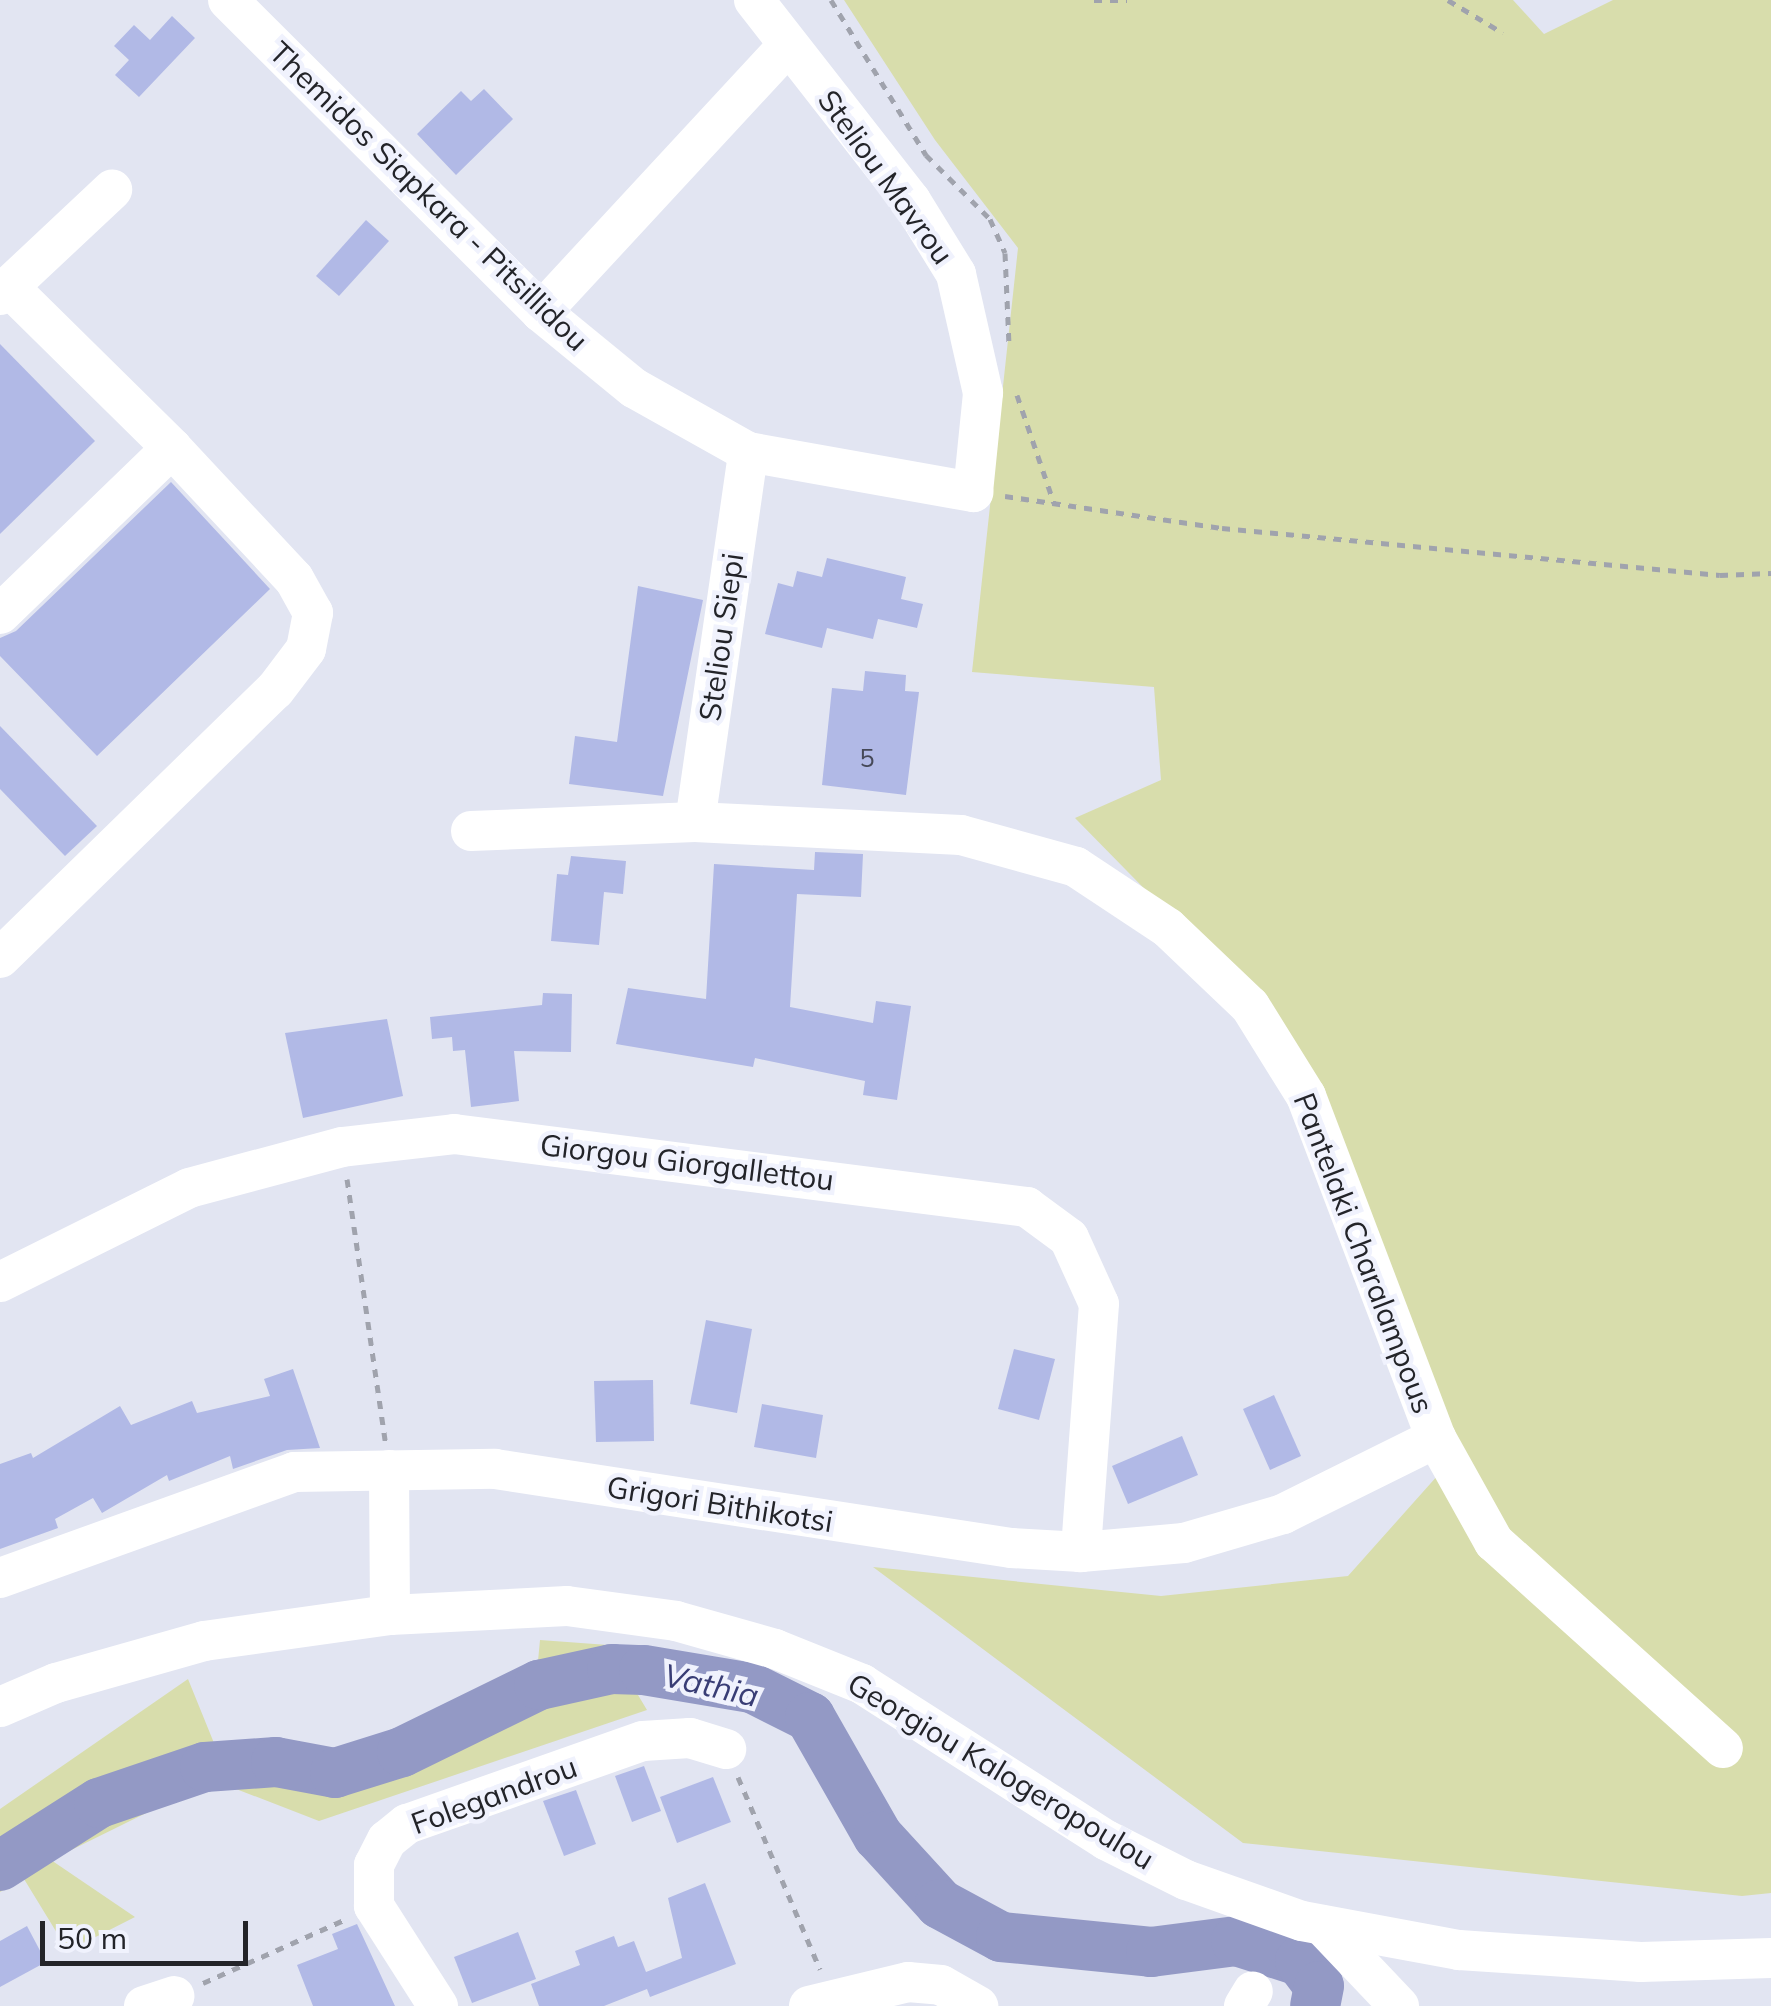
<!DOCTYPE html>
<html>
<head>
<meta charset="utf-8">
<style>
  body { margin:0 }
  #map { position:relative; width:1771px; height:2006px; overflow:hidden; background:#e2e5f2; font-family:Mulish,sans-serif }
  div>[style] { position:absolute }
  .green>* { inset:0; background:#d8ddac }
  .river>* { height:50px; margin:-25px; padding:0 25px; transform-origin:25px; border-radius:25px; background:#9399c5 }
  .building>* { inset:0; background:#b1b9e6 }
  .path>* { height:5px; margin-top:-2.5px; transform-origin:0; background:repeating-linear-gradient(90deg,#a0a3ad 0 8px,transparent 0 16px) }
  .minor>* { height:40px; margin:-20px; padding:0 20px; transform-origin:20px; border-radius:20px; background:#fff }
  span { translate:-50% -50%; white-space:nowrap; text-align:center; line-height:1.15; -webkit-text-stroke:9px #f0f2fd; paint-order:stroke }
  .number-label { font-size:25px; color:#464958 }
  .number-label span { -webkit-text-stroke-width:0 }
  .street-label { font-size:30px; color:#232429 }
  .water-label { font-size:32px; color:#393d75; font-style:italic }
  .scale { position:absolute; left:40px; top:1921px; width:208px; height:45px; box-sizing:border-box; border:5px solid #232429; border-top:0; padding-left:12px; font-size:30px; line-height:35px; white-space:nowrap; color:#232429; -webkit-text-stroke:8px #f0f2fd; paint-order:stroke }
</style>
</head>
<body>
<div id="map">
  <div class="green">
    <div style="clip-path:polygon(844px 0,1513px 0,1544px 34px,1613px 0,1771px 0,1771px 1893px,1742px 1896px,1243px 1843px,873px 1567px,1161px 1596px,1348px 1576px,1455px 1456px,1280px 1027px,1075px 818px,1161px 780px,1154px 687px,972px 672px,1018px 248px,935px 140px)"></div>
    <div style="clip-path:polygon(540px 1640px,608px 1645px,647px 1710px,319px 1821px,213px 1780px,51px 1860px,135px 1917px,68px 1951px,24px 1879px,0 1892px,0 1809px,188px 1679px,216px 1748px,340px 1749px,534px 1703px)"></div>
  </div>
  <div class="river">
    <div style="left:0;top:1866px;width:117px;rotate:-32.5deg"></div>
    <div style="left:99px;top:1803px;width:112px;rotate:-18.8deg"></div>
    <div style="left:205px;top:1767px;width:71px;rotate:-4deg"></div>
    <div style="left:276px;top:1762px;width:60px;rotate:10.6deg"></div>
    <div style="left:335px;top:1773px;width:70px;rotate:-17.4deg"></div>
    <div style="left:402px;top:1752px;width:153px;rotate:-26.1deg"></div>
    <div style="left:539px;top:1685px;width:75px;rotate:-12.4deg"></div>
    <div style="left:612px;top:1669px;width:32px;rotate:2deg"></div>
    <div style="left:644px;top:1670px;width:109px;rotate:9.5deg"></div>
    <div style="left:752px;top:1688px;width:65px;rotate:26.6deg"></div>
    <div style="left:810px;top:1717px;width:137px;rotate:60.3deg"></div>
    <div style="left:878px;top:1836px;width:92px;rotate:47.6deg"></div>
    <div style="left:940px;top:1904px;width:69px;rotate:28.4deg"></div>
    <div style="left:1001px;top:1937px;width:151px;rotate:5.7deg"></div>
    <div style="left:1151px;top:1952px;width:86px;rotate:-7.4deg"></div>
    <div style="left:1236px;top:1941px;width:67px;rotate:17.4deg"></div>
    <div style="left:1300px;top:1961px;width:31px;rotate:53deg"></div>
    <div style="left:1319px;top:1986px;width:20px;rotate:101deg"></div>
  </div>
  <div class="building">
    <div style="clip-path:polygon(172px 16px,195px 38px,139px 97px,115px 75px,129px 60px,114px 46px,134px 25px,150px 40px)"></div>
    <div style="clip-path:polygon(484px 89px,513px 119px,456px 175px,417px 134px,461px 91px,471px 101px)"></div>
    <div style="clip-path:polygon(366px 220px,389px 241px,339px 296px,316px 276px)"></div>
    <div style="clip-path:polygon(0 344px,95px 441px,0 534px)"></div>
    <div style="clip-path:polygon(171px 482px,270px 589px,97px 756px,0 656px,0 638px,16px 631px)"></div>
    <div style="clip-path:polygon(827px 558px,906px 577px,901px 599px,923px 604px,917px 628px,878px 619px,873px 639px,827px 628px,822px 648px,765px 634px,778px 583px,793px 587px,797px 571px,822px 577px)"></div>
    <div style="clip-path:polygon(638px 586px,703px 600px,663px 796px,569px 784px,575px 736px,617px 742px)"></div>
    <div style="clip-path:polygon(865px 671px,906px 675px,905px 691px,919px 692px,906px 795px,822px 785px,832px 688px,863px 691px)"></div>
    <div style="clip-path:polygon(0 726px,97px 826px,65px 856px,0 789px)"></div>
    <div style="clip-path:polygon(815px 852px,863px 854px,861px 897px,797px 894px,790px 1007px,873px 1023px,876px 1001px,911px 1006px,897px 1100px,863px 1095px,865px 1081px,755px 1058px,753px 1067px,616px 1044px,628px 988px,706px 999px,714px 864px,814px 870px)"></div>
    <div style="clip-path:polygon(571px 856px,626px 861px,623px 894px,604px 892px,599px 945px,551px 941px,557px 874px,568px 875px)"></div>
    <div style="clip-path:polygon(543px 993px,572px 994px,571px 1052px,514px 1051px,519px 1101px,471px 1107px,465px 1050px,453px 1051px,452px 1037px,432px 1039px,430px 1017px,542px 1005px)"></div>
    <div style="clip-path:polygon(387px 1019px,403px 1096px,303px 1118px,285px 1033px)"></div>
    <div style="clip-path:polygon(706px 1320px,752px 1329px,737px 1413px,690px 1404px)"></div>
    <div style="clip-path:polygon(1014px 1349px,1055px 1359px,1039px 1420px,998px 1409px)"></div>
    <div style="clip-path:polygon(293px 1369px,320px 1448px,287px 1450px,233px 1469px,230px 1456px,169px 1481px,167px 1475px,102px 1513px,93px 1498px,55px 1519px,58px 1528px,0 1549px,0 1464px,31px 1453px,33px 1458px,120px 1406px,131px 1425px,192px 1401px,197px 1413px,270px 1396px,264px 1379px)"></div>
    <div style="clip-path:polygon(653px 1380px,654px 1441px,596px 1442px,594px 1381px)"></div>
    <div style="clip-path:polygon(1274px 1395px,1301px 1456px,1270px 1470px,1243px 1409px)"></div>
    <div style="clip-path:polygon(762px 1404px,823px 1415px,816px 1458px,754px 1447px)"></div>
    <div style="clip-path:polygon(1182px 1436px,1198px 1475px,1128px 1504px,1112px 1466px)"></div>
    <div style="clip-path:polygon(644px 1766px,661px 1811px,632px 1822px,615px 1776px)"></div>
    <div style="clip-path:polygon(713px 1777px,731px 1822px,677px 1843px,660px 1797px)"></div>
    <div style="clip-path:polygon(576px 1790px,596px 1844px,564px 1856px,543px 1801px)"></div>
    <div style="clip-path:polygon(705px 1883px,736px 1964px,650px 1997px,647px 1989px,604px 2006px,539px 2006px,531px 1984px,580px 1965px,575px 1951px,614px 1936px,618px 1947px,634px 1941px,646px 1972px,682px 1958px,668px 1898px)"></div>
    <div style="clip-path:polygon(357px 1924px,395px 2006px,313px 2006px,297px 1965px,338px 1949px,332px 1934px)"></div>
    <div style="clip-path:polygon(27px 1926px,46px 1962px,0 1987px,0 1941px)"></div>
    <div style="clip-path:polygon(518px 1932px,536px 1979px,472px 2003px,454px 1957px)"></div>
  </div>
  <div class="path">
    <div style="left:831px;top:0;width:182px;rotate:58.5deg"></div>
    <div style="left:926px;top:155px;width:91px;rotate:45deg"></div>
    <div style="left:990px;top:219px;width:37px;rotate:66deg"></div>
    <div style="left:1005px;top:253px;width:92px;rotate:87.5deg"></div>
    <div style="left:1094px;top:0;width:33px"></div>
    <div style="left:1448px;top:0;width:64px;rotate:31deg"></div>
    <div style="left:1017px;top:395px;width:114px;rotate:71.1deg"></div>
    <div style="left:1005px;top:496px;width:219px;rotate:8.4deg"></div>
    <div style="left:1222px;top:528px;width:500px;rotate:5.39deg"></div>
    <div style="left:1720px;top:575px;width:51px;rotate:-2.2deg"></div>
    <div style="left:347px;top:1179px;width:265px;rotate:81.7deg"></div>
    <div style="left:738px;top:1777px;width:209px;rotate:66.9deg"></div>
    <div style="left:203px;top:1983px;width:154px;rotate:-24.1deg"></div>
  </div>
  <div class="minor">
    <div style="left:228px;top:0;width:442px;rotate:44.9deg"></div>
    <div style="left:541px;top:312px;width:120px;rotate:39.3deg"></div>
    <div style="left:634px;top:388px;width:131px;rotate:29.3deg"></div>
    <div style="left:748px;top:452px;width:229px;rotate:10.1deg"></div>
    <div style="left:973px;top:492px;width:100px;rotate:-84.2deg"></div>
    <div style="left:983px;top:393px;width:122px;rotate:-102.8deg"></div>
    <div style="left:956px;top:274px;width:86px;rotate:-121.7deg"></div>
    <div style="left:911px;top:201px;width:255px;rotate:-128deg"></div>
    <div style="left:0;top:295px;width:154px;rotate:-43.2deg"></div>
    <div style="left:541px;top:312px;width:364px;rotate:-47.2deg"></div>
    <div style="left:0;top:614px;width:239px;rotate:-44deg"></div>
    <div style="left:695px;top:822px;width:374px;rotate:-81.8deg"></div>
    <div style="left:471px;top:831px;width:224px;rotate:-2.3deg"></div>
    <div style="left:695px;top:822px;width:266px;rotate:2.8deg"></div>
    <div style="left:961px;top:835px;width:119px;rotate:15.5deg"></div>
    <div style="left:1076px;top:867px;width:110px;rotate:33.5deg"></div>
    <div style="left:1168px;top:928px;width:113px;rotate:43.6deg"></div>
    <div style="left:1250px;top:1006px;width:106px;rotate:58.1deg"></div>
    <div style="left:1306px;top:1096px;width:366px;rotate:69.2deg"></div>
    <div style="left:1436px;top:1438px;width:119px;rotate:60.9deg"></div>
    <div style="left:1494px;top:1542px;width:308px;rotate:42deg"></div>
    <div style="left:0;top:958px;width:384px;rotate:-44.3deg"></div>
    <div style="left:275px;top:690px;width:51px;rotate:-52.9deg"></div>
    <div style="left:306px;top:649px;width:37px;rotate:-79deg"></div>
    <div style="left:313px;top:613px;width:39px;rotate:-119deg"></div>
    <div style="left:294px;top:579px;width:179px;rotate:-133deg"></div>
    <div style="left:172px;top:448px;width:229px;rotate:-135.4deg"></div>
    <div style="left:0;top:1282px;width:211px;rotate:-26.4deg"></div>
    <div style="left:189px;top:1188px;width:158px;rotate:-15deg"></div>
    <div style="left:342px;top:1147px;width:113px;rotate:-6.6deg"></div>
    <div style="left:454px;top:1134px;width:578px;rotate:7.26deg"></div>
    <div style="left:1027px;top:1207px;width:52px;rotate:36.4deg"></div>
    <div style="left:1069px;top:1238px;width:72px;rotate:65.6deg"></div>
    <div style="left:1099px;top:1304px;width:249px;rotate:94.2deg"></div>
    <div style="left:389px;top:1470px;width:145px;rotate:89.6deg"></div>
    <div style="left:0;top:1578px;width:313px;rotate:-19.8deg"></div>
    <div style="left:294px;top:1472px;width:201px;rotate:-0.9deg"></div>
    <div style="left:495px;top:1469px;width:522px;rotate:8.7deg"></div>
    <div style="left:1011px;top:1548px;width:70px;rotate:3.3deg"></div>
    <div style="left:1081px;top:1552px;width:103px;rotate:-5deg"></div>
    <div style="left:1184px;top:1543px;width:103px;rotate:-16.3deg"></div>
    <div style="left:1283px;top:1514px;width:171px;rotate:-26.4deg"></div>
    <div style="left:0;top:1707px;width:61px;rotate:-23.2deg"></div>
    <div style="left:56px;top:1683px;width:154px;rotate:-15.8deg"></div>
    <div style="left:204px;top:1641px;width:188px;rotate:-8deg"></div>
    <div style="left:390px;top:1615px;width:177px;rotate:-2.9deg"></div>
    <div style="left:567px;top:1606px;width:110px;rotate:7.8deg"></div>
    <div style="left:676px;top:1621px;width:103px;rotate:15.8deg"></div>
    <div style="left:775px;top:1649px;width:94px;rotate:21.9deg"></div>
    <div style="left:862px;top:1684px;width:290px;rotate:32.6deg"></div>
    <div style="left:1106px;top:1840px;width:89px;rotate:26.6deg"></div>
    <div style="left:1186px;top:1880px;width:123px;rotate:19.5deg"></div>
    <div style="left:1302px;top:1921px;width:160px;rotate:10.5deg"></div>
    <div style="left:1459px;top:1950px;width:182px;rotate:3.8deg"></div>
    <div style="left:1641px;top:1962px;width:130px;rotate:-1.8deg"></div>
    <div style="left:1322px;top:1925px;width:112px;rotate:46.5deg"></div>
    <div style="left:144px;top:2006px;width:32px;rotate:-18deg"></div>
    <div style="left:438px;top:2006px;width:119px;rotate:-122.6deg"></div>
    <div style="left:374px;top:1906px;width:41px;rotate:-90deg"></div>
    <div style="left:374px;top:1865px;width:28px;rotate:-63deg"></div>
    <div style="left:387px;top:1840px;width:26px;rotate:-39deg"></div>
    <div style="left:407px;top:1824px;width:250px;rotate:-19.4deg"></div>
    <div style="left:643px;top:1741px;width:47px;rotate:-3.7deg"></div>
    <div style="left:690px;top:1738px;width:38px;rotate:17deg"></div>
    <div style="left:809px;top:2006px;width:102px;rotate:-13.6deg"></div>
    <div style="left:908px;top:1982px;width:33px;rotate:5deg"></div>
    <div style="left:941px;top:1985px;width:43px;rotate:29.6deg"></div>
    <div style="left:1244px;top:2006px;width:17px;rotate:-59deg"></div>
  </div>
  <div class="number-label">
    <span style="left:867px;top:758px">5</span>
  </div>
  <div class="street-label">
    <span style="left:886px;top:177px;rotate:54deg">Steliou Mavrou</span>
    <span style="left:429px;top:196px;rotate:44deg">Themidos Siapkara - Pitsillidou</span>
    <span style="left:721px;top:637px;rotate:-82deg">Steliou Siepi</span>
    <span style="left:687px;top:1162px;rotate:7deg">Giorgou Giorgallettou</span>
    <span style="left:1364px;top:1253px;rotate:69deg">Pantelaki Charalampous</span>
    <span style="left:720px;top:1504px;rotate:9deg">Grigori Bithikotsi</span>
    <span style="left:1001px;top:1771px;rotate:31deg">Georgiou Kalogeropoulou</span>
    <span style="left:494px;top:1795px;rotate:-20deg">Folegandrou</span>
  </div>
  <div class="water-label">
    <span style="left:711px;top:1685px;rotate:13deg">Vathia</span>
  </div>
  <div class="scale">50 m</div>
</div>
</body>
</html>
